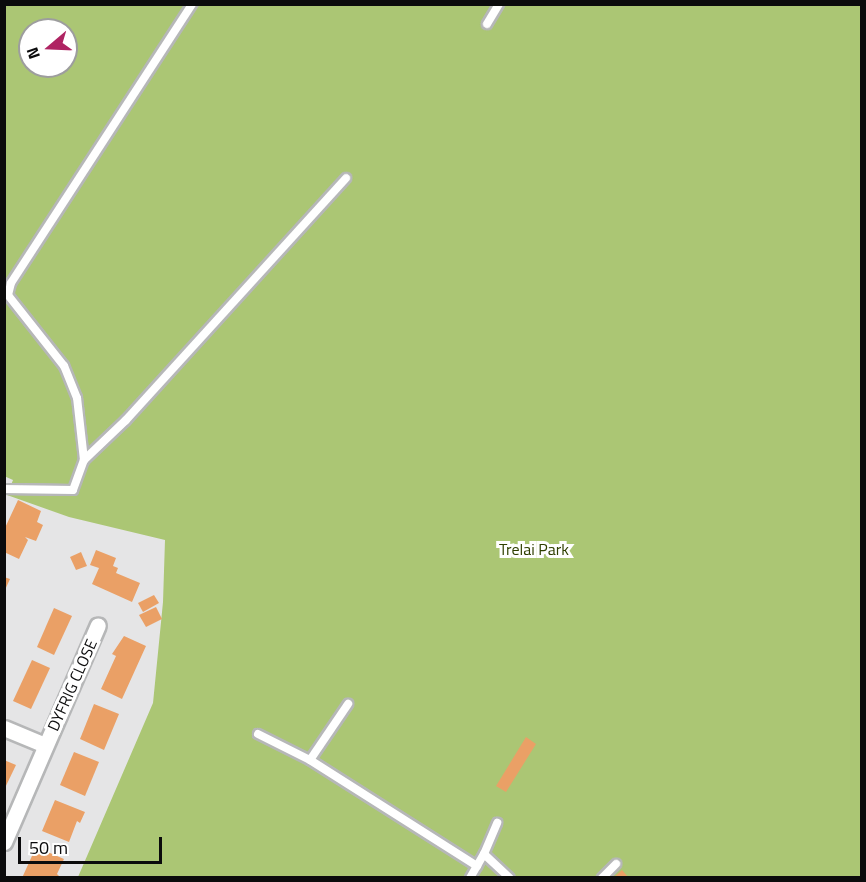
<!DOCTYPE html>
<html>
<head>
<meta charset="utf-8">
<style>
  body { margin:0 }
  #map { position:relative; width:866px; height:882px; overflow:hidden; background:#e5e5e6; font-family:"Titillium Web",sans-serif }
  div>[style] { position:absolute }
  .green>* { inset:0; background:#abc674 }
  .building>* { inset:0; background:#eaa066 }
  .roads { filter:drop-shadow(2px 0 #b6b7b8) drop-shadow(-2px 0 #b6b7b8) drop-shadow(0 2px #b6b7b8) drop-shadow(0 -2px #b6b7b8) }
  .service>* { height:8px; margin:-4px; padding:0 4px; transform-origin:4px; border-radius:4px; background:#fff }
  .minor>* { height:15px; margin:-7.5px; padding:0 7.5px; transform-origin:7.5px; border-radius:7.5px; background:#fff }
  span { translate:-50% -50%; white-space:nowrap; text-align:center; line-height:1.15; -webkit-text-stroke:6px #fff; paint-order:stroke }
  .park-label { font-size:16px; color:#2f3f00 }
  .street-label { font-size:16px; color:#0b0b0c }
  .frame { position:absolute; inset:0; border:6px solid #0b0b0c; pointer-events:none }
  .north { position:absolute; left:18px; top:18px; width:60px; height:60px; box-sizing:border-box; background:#fff; border:2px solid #9d9d9e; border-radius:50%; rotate:251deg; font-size:16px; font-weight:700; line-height:24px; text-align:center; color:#0b0b0c }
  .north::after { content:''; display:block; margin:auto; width:21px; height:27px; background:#af2463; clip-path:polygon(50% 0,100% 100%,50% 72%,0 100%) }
  .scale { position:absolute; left:18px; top:837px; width:144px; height:27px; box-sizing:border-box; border:3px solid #0b0b0c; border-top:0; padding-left:8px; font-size:18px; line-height:21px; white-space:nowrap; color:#0b0b0c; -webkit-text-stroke:4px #fff; paint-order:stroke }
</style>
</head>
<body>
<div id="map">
  <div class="green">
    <div style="clip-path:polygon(evenodd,4px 5px,861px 5px,861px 877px,78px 877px,153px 703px,163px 602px,165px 540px,69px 517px,7px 495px,13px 480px,4px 476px,4px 5px,30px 30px,66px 30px,66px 66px,30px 66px,30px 30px)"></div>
  </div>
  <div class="building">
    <div style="clip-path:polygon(18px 500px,41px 511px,37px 522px,43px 525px,36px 541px,25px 537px,28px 540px,19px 559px,4px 552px,4px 530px)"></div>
    <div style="clip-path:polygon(96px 550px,116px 558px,113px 566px,118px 568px,116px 573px,140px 583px,132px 602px,92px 584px,99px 568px,90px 565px)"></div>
    <div style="clip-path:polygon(81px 552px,87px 566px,76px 570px,70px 557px)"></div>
    <div style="clip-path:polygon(4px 577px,10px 579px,4px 592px)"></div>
    <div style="clip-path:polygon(154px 595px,159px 603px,143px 612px,138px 603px)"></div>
    <div style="clip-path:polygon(156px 607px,162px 619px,146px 627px,139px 615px)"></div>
    <div style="clip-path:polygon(54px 608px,72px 616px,54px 655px,37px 647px)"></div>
    <div style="clip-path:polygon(124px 636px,146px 646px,122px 699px,101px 689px,116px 656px,112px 654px)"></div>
    <div style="clip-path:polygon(32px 660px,50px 668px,31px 709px,13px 701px)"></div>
    <div style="clip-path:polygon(94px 704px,119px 714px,104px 750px,80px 739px)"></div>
    <div style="clip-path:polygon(526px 737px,536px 744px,506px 792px,496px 786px)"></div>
    <div style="clip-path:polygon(74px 752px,99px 762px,85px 796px,60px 785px)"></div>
    <div style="clip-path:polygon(4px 760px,16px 765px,4px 790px)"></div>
    <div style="clip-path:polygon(55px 800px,85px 812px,80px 823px,77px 821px,69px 842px,42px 831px)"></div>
    <div style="clip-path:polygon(36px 847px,64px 859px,57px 874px,61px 878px,22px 878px)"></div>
    <div style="clip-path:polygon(622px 870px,629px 878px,613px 878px)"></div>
  </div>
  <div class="roads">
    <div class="service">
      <div style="left:487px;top:24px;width:23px;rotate:-59deg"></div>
      <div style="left:84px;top:460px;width:58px;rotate:-43.6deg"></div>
      <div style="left:126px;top:420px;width:327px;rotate:-47.7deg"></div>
      <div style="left:4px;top:489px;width:69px;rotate:0.8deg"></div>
      <div style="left:73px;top:490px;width:32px;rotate:-70deg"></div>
      <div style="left:84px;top:460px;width:62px;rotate:-96.4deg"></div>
      <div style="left:77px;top:398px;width:35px;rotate:-112deg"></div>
      <div style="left:64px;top:366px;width:90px;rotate:-128.3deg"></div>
      <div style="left:8px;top:295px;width:12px;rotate:-76deg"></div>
      <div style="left:11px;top:283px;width:333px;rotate:-57deg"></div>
      <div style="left:258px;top:734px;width:58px;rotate:26.6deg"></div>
      <div style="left:310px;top:760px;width:198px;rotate:32.4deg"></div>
      <div style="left:310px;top:760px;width:68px;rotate:-55.8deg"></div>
      <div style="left:484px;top:854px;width:35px;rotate:43deg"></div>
      <div style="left:470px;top:878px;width:28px;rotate:-60deg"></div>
      <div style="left:484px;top:854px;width:34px;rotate:-67deg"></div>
      <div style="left:602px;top:878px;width:20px;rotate:-45deg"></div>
    </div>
    <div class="minor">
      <div style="left:4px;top:728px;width:44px;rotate:22.5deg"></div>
      <div style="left:4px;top:842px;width:236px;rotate:-66.6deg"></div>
    </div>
  </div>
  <div class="park-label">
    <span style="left:534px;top:549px">Trelai Park</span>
  </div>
  <div class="street-label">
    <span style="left:72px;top:685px;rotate:-66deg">DYFRIG CLOSE</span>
  </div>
  <div class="frame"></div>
  <div class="north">N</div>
  <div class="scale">50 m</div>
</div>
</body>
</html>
